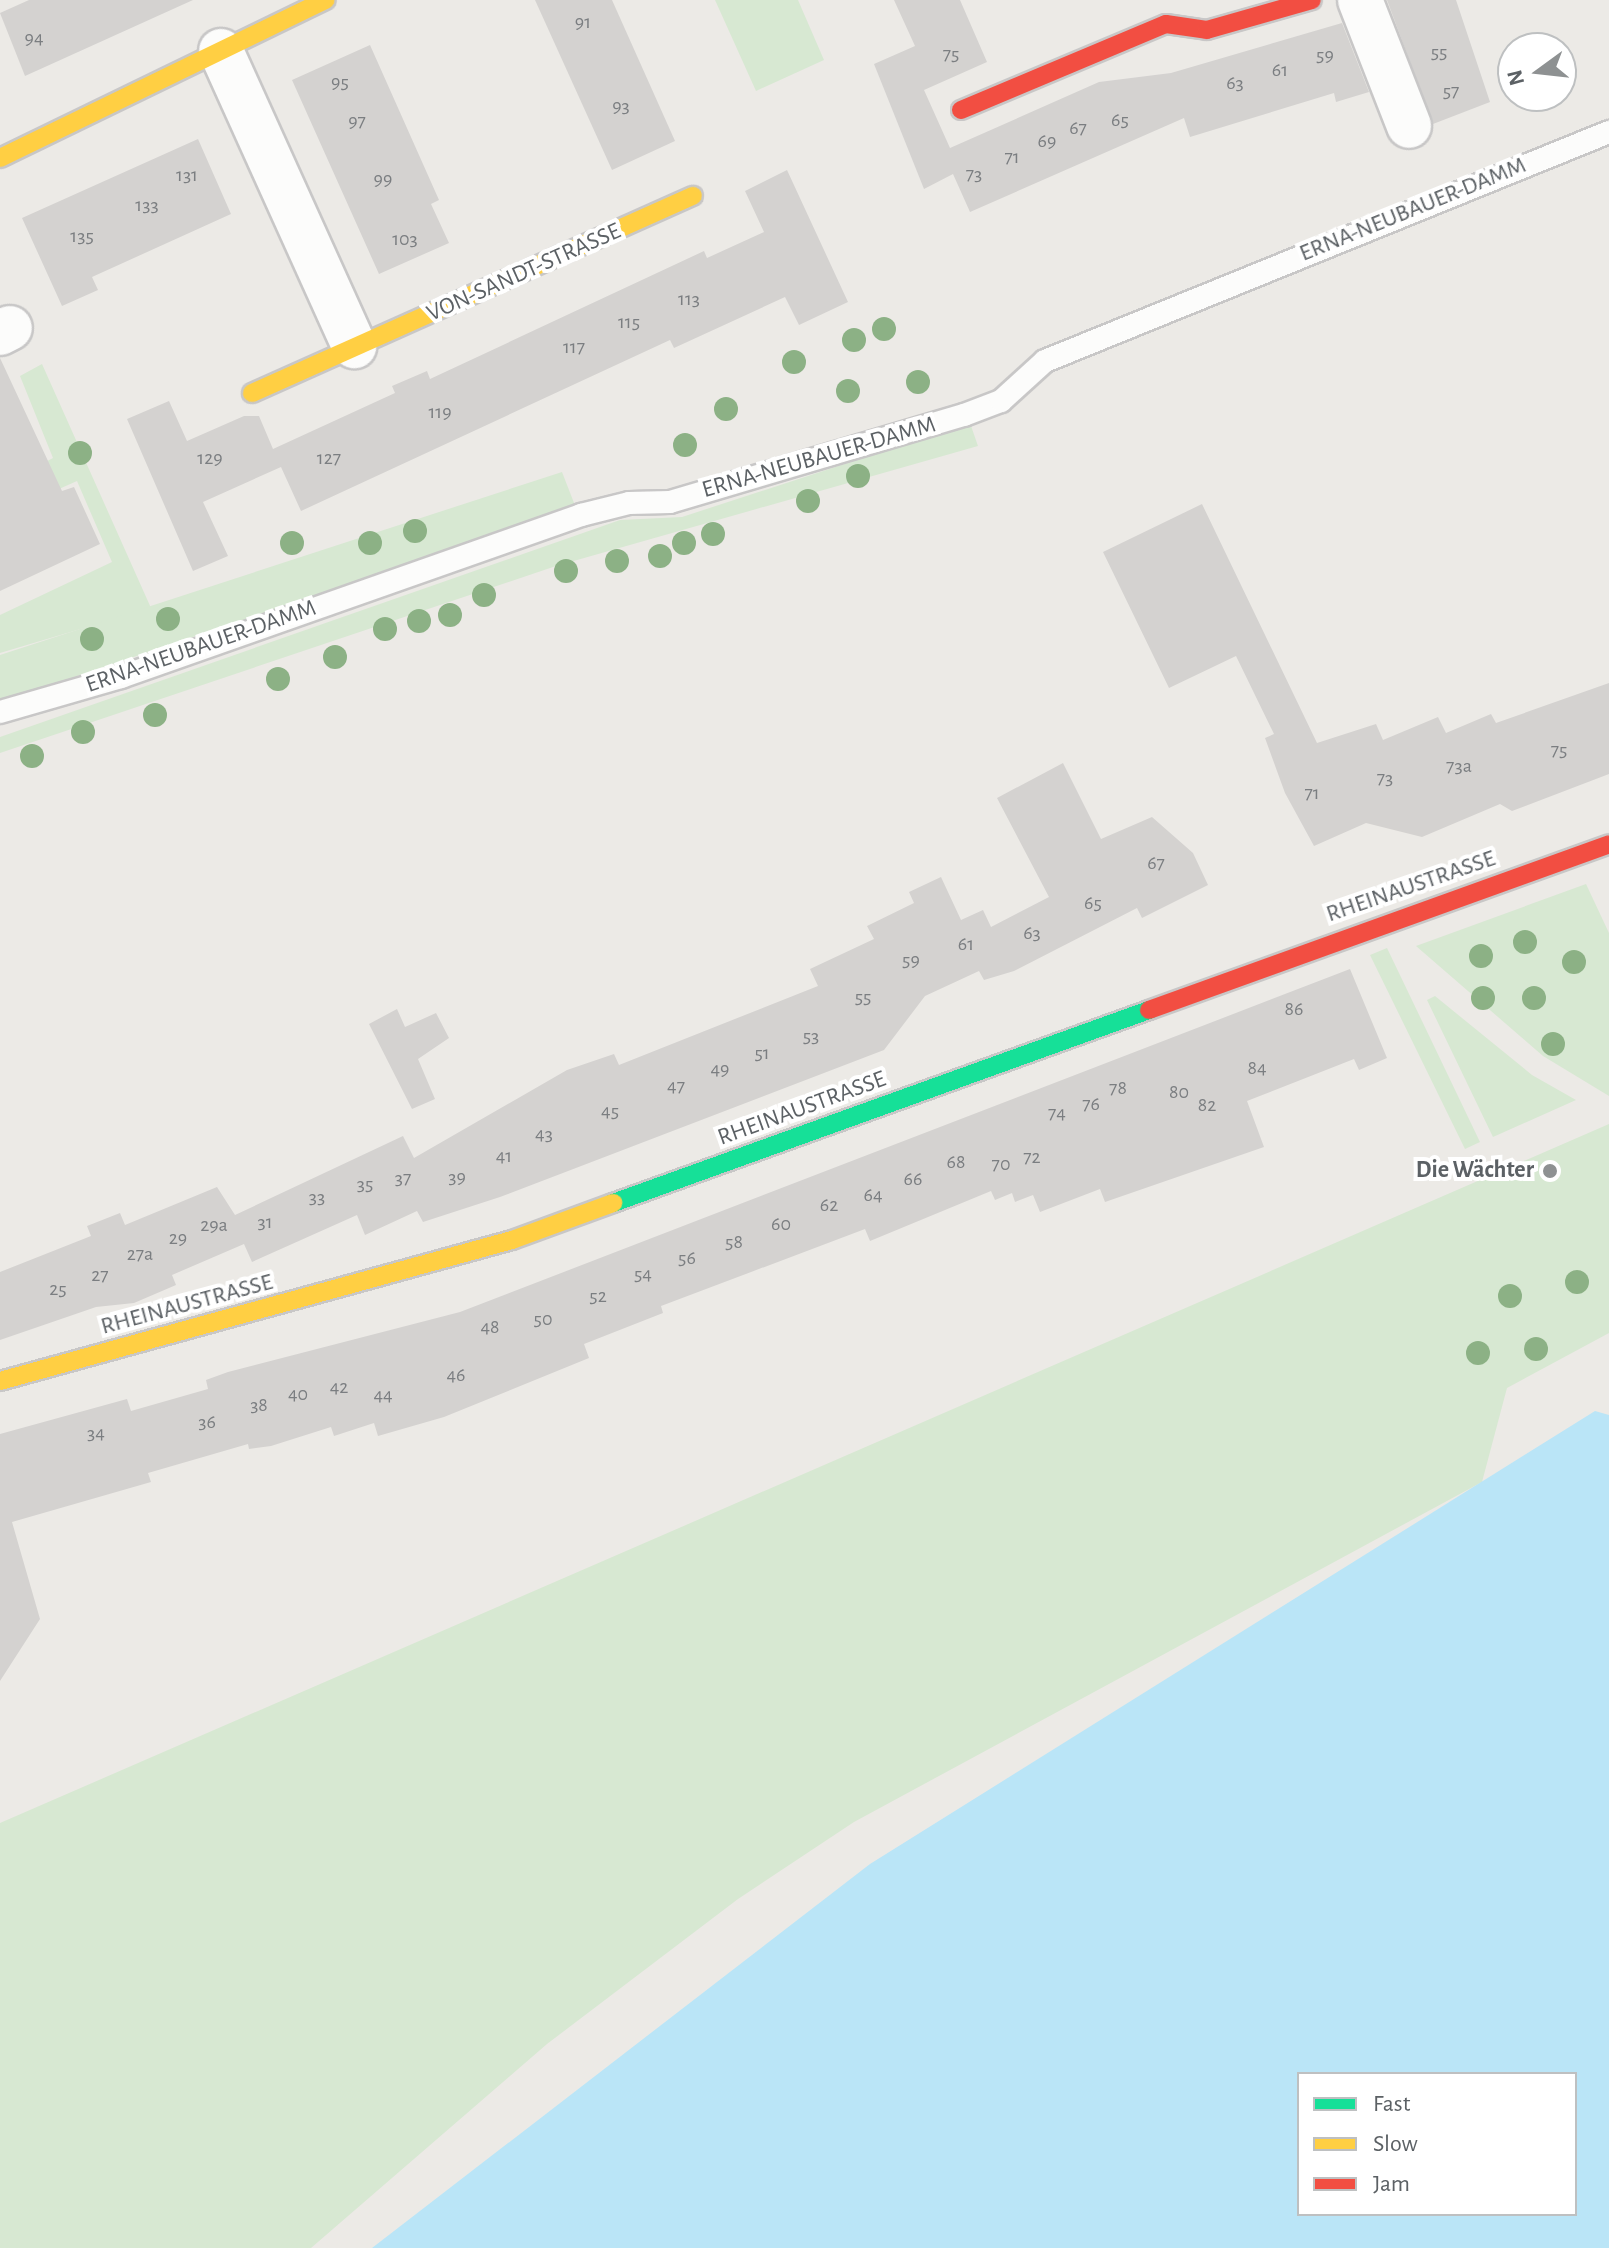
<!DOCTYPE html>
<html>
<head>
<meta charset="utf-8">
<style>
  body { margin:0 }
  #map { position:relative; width:1609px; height:2248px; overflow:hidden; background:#eceae6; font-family:"Alegreya Sans",sans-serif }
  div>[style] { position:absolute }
  .green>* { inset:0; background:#d7e8d2 }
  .water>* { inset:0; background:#bae5f7 }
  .building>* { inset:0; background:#d4d2d0 }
  .roads { filter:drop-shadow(2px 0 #c8c7c7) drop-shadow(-2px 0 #c8c7c7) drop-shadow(0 2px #c8c7c7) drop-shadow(0 -2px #c8c7c7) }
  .lane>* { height:22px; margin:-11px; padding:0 11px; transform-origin:11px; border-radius:11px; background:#fcfcfb }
  .street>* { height:44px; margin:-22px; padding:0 22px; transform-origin:22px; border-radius:22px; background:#fcfcfb }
  .fast>* { height:18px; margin:-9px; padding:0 9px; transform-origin:9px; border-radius:9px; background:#16e098 }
  .slow>* { height:18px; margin:-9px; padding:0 9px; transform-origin:9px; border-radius:9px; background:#ffcf43 }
  .jam>* { height:18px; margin:-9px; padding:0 9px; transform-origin:9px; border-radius:9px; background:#f24e42 }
  .trees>* { width:24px; height:24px; margin:-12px; border-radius:50%; background:#8cb185 }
  .dots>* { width:22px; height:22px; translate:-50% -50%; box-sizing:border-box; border:4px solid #fff; border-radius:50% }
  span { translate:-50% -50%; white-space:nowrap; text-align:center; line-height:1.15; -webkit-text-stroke:8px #fff; paint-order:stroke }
  .number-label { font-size:20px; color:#7b7e81 }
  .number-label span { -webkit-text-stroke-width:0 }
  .street-label { font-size:24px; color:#5c6165 }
  .poi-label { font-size:24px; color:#5c6165; font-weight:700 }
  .right { translate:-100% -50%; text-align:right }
  .legend { position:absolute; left:1297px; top:2072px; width:280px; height:144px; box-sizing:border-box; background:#fff; border:2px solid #bec0c1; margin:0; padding:10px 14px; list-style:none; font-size:24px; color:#5c6165 }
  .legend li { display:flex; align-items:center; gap:16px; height:40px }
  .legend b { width:40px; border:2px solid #bec0c1 }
  .north { position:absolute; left:1497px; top:32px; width:80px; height:80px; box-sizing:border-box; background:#fff; border:2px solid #bec0c1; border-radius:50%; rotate:255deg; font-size:22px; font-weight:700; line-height:32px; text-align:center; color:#5c6165 }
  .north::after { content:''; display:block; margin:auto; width:28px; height:36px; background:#8e9192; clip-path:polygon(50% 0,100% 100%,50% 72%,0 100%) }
</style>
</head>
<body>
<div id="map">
  <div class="green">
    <div style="clip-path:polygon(715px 0,798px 0,824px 60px,756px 91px)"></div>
    <div style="clip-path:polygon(42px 364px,151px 608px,0 653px,0 615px,112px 562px,77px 481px,41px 497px,30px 470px,53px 458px,20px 376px)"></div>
    <div style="clip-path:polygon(970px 423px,978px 446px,556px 566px,0 753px,0 737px,620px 520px,682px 517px)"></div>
    <div style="clip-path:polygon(562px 472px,576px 508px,0 702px,0 655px)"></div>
    <div style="clip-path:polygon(1586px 884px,1609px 933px,1609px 1096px,1543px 1056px,1416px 946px)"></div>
    <div style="clip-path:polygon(1387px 948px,1480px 1142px,1465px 1149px,1370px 955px)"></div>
    <div style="clip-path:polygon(1435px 996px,1532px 1075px,1576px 1100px,1493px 1137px,1427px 1000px)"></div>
    <div style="clip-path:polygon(1609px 1124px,1609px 1333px,1507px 1388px,1482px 1482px,854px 1822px,738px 1899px,547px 2044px,311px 2248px,0 2248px,0 1823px)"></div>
  </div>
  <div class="water">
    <div style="clip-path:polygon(evenodd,1595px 1411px,1609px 1415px,1609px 2248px,372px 2248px,870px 1864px,1595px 1411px,1299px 2074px,1575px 2074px,1575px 2214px,1299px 2214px,1299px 2074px)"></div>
  </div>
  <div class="building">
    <div style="clip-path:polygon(29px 0,193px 0,25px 76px,0 13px)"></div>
    <div style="clip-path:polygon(535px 0,612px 0,675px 141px,612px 170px)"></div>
    <div style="clip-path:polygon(894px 0,960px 0,987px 62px,924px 90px,950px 148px,1099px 82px,1171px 73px,1342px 23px,1369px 92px,1336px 102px,1334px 93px,1190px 137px,1184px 118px,970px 212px,953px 174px,924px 189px,874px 64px,915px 46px)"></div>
    <div style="clip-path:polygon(1387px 0,1456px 0,1490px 102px,1433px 124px)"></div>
    <div style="clip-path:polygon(370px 45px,439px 200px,431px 204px,449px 243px,379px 274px,292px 80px)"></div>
    <div style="clip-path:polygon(198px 139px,231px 214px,92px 277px,98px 290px,62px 306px,22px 218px)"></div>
    <div style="clip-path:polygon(787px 170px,848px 302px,799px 325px,785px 297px,674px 348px,670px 340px,301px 511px,281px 467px,203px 502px,228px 556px,193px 571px,127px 419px,169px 401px,187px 441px,244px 416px,259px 416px,273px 449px,395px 393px,392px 386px,427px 371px,430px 379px,704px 251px,707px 258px,764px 232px,745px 191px)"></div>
    <div style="clip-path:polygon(0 358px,62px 491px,74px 487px,100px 544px,0 591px)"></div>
    <div style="clip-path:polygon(1202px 504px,1317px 743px,1376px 724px,1383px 740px,1438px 717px,1446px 733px,1491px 714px,1496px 723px,1609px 683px,1609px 774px,1512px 811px,1500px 804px,1422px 837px,1366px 823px,1314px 846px,1285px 793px,1265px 738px,1274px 734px,1236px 656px,1169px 688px,1103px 552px)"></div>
    <div style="clip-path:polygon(1063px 763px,1101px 839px,1152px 817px,1193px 853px,1208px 885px,1142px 918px,1137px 908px,1014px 971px,984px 980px,979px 971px,925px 996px,884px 1050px,500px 1197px,423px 1222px,417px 1211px,365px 1235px,357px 1215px,252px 1262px,244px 1244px,172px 1275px,176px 1285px,134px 1303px,96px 1307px,0 1340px,0 1272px,91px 1236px,87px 1226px,120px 1213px,125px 1225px,217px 1187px,235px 1215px,403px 1136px,414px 1158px,567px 1070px,614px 1054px,619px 1065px,818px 986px,810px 969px,874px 939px,867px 926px,914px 903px,909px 892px,941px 877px,961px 920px,983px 910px,991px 927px,1049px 897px,997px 798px)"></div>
    <div style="clip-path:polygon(1350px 969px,1387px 1058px,1359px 1070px,1354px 1059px,1247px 1101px,1264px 1147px,1105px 1202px,1100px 1189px,1040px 1212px,1033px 1195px,1015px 1202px,1012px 1193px,995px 1200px,991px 1191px,870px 1241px,865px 1229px,661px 1306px,663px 1313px,584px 1344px,589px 1358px,444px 1417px,378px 1436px,374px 1423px,334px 1436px,331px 1427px,271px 1446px,249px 1449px,248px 1444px,148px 1473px,151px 1482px,12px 1522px,40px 1619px,0 1681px,0 1434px,127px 1399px,131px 1411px,208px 1389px,206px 1380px,228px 1372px,460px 1312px)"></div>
    <div style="clip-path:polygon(397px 1009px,405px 1027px,436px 1013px,449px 1038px,418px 1059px,435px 1099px,412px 1109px,369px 1024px)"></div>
  </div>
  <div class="roads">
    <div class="lane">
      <div style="left:0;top:712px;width:126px;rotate:-16.1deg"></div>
      <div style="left:121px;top:677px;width:488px;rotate:-19.4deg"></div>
      <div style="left:581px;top:515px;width:49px;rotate:-14deg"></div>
      <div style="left:629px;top:503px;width:41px;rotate:-1.4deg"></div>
      <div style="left:670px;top:502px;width:307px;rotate:-16.5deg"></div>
      <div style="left:964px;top:415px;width:40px;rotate:-21deg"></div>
      <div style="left:1001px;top:401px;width:59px;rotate:-42.3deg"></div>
      <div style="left:1045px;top:361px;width:609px;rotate:-22.1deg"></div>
    </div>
    <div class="street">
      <div style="left:1360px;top:0;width:135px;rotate:68.7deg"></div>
      <div style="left:221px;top:51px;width:324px;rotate:65.7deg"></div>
      <div style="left:0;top:333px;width:11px;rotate:-27deg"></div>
    </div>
    <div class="fast">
      <div style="left:613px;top:1203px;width:570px;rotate:-19.8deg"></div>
    </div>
    <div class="slow">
      <div style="left:0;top:158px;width:362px;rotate:-25.9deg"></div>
      <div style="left:252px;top:393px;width:483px;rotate:-24.1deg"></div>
      <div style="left:0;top:1381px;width:531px;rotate:-15.4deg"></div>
      <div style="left:512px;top:1240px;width:108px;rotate:-20.1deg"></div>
    </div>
    <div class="jam">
      <div style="left:961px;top:110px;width:222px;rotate:-22.8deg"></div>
      <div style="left:1166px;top:24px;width:41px;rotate:8.3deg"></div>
      <div style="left:1207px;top:30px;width:109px;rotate:-15.9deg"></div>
      <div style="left:1149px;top:1010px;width:489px;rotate:-19.8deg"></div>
    </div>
  </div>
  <div class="trees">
    <div style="left:884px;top:329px"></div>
    <div style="left:854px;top:340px"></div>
    <div style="left:794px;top:362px"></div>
    <div style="left:918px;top:382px"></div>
    <div style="left:848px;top:391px"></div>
    <div style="left:726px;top:409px"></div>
    <div style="left:685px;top:445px"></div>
    <div style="left:80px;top:453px"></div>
    <div style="left:858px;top:476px"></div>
    <div style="left:808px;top:501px"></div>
    <div style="left:415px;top:531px"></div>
    <div style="left:713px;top:534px"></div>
    <div style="left:292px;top:543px"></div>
    <div style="left:370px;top:543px"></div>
    <div style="left:684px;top:543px"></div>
    <div style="left:660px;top:556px"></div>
    <div style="left:617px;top:561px"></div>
    <div style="left:566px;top:571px"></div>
    <div style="left:484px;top:595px"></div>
    <div style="left:450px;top:615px"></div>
    <div style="left:168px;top:619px"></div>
    <div style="left:419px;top:621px"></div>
    <div style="left:385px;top:629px"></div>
    <div style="left:92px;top:639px"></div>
    <div style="left:335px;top:657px"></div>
    <div style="left:278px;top:679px"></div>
    <div style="left:155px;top:715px"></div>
    <div style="left:83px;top:732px"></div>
    <div style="left:32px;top:756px"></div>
    <div style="left:1525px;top:942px"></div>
    <div style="left:1481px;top:956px"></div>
    <div style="left:1574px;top:962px"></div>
    <div style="left:1483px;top:998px"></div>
    <div style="left:1534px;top:998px"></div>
    <div style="left:1553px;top:1044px"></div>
    <div style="left:1577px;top:1282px"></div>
    <div style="left:1510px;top:1296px"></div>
    <div style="left:1536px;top:1349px"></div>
    <div style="left:1478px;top:1353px"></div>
  </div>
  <div class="dots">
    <div style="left:1550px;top:1171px;background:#8e9192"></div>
  </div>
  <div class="number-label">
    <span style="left:583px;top:22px">91</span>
    <span style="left:34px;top:38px">94</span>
    <span style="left:1439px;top:52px">55</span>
    <span style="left:951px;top:54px">75</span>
    <span style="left:1325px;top:55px">59</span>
    <span style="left:1280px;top:70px">61</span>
    <span style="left:340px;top:82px">95</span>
    <span style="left:1235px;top:83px">63</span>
    <span style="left:1451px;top:91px">57</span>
    <span style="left:621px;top:106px">93</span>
    <span style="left:1120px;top:120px">65</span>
    <span style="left:357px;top:121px">97</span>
    <span style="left:1078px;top:128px">67</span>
    <span style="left:1047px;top:141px">69</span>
    <span style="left:1012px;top:157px">71</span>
    <span style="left:974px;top:174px">73</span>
    <span style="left:187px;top:175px">131</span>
    <span style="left:383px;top:179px">99</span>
    <span style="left:147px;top:205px">133</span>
    <span style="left:82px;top:236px">135</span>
    <span style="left:405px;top:239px">103</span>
    <span style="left:689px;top:299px">113</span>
    <span style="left:629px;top:322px">115</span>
    <span style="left:574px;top:347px">117</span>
    <span style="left:440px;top:412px">119</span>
    <span style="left:210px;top:458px">129</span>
    <span style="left:329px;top:458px">127</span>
    <span style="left:1559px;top:750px">75</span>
    <span style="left:1459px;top:766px">73a</span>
    <span style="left:1385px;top:778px">73</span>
    <span style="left:1312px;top:793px">71</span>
    <span style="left:1156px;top:863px">67</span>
    <span style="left:1093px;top:903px">65</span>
    <span style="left:1032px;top:933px">63</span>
    <span style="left:966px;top:944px">61</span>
    <span style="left:911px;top:960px">59</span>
    <span style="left:863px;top:997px">55</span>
    <span style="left:1294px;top:1009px">86</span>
    <span style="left:811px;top:1036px">53</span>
    <span style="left:762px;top:1053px">51</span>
    <span style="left:1257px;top:1068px">84</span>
    <span style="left:720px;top:1069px">49</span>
    <span style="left:676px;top:1086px">47</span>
    <span style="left:1118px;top:1088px">78</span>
    <span style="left:1179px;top:1092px">80</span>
    <span style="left:1091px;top:1104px">76</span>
    <span style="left:1207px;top:1105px">82</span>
    <span style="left:610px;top:1111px">45</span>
    <span style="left:1057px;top:1113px">74</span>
    <span style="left:544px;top:1134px">43</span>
    <span style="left:504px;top:1156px">41</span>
    <span style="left:1032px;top:1157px">72</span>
    <span style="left:956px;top:1162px">68</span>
    <span style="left:1001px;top:1164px">70</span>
    <span style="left:457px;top:1177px">39</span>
    <span style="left:403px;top:1178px">37</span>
    <span style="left:913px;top:1179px">66</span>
    <span style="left:365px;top:1184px">35</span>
    <span style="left:873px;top:1195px">64</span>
    <span style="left:317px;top:1197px">33</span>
    <span style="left:829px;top:1205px">62</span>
    <span style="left:265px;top:1222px">31</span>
    <span style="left:781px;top:1224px">60</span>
    <span style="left:214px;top:1225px">29a</span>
    <span style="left:178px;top:1238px">29</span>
    <span style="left:734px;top:1242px">58</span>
    <span style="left:140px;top:1254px">27a</span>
    <span style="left:687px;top:1258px">56</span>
    <span style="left:643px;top:1274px">54</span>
    <span style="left:100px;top:1275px">27</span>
    <span style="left:58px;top:1289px">25</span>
    <span style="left:598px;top:1296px">52</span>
    <span style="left:543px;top:1319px">50</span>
    <span style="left:490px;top:1327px">48</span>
    <span style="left:456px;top:1375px">46</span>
    <span style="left:339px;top:1387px">42</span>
    <span style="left:298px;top:1394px">40</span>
    <span style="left:383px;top:1395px">44</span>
    <span style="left:259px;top:1405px">38</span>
    <span style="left:207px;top:1422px">36</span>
    <span style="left:96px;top:1433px">34</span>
  </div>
  <div class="street-label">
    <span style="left:1413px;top:210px;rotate:-22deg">ERNA-NEUBAUER-DAMM</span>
    <span style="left:524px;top:273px;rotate:-24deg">VON-SANDT-STRASSE</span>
    <span style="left:819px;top:458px;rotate:-16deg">ERNA-NEUBAUER-DAMM</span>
    <span style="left:201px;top:647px;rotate:-19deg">ERNA-NEUBAUER-DAMM</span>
    <span style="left:1411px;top:887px;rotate:-19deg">RHEINAUSTRASSE</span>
    <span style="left:802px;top:1109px;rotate:-20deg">RHEINAUSTRASSE</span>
    <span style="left:187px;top:1305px;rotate:-15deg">RHEINAUSTRASSE</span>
  </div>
  <div class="poi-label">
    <span class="right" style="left:1534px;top:1171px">Die Wächter</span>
  </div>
  <ul class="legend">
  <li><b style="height:10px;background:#16e098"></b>Fast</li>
  <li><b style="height:10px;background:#ffcf43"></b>Slow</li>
  <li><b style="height:10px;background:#f24e42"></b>Jam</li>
  </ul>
  <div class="north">N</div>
</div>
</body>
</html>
